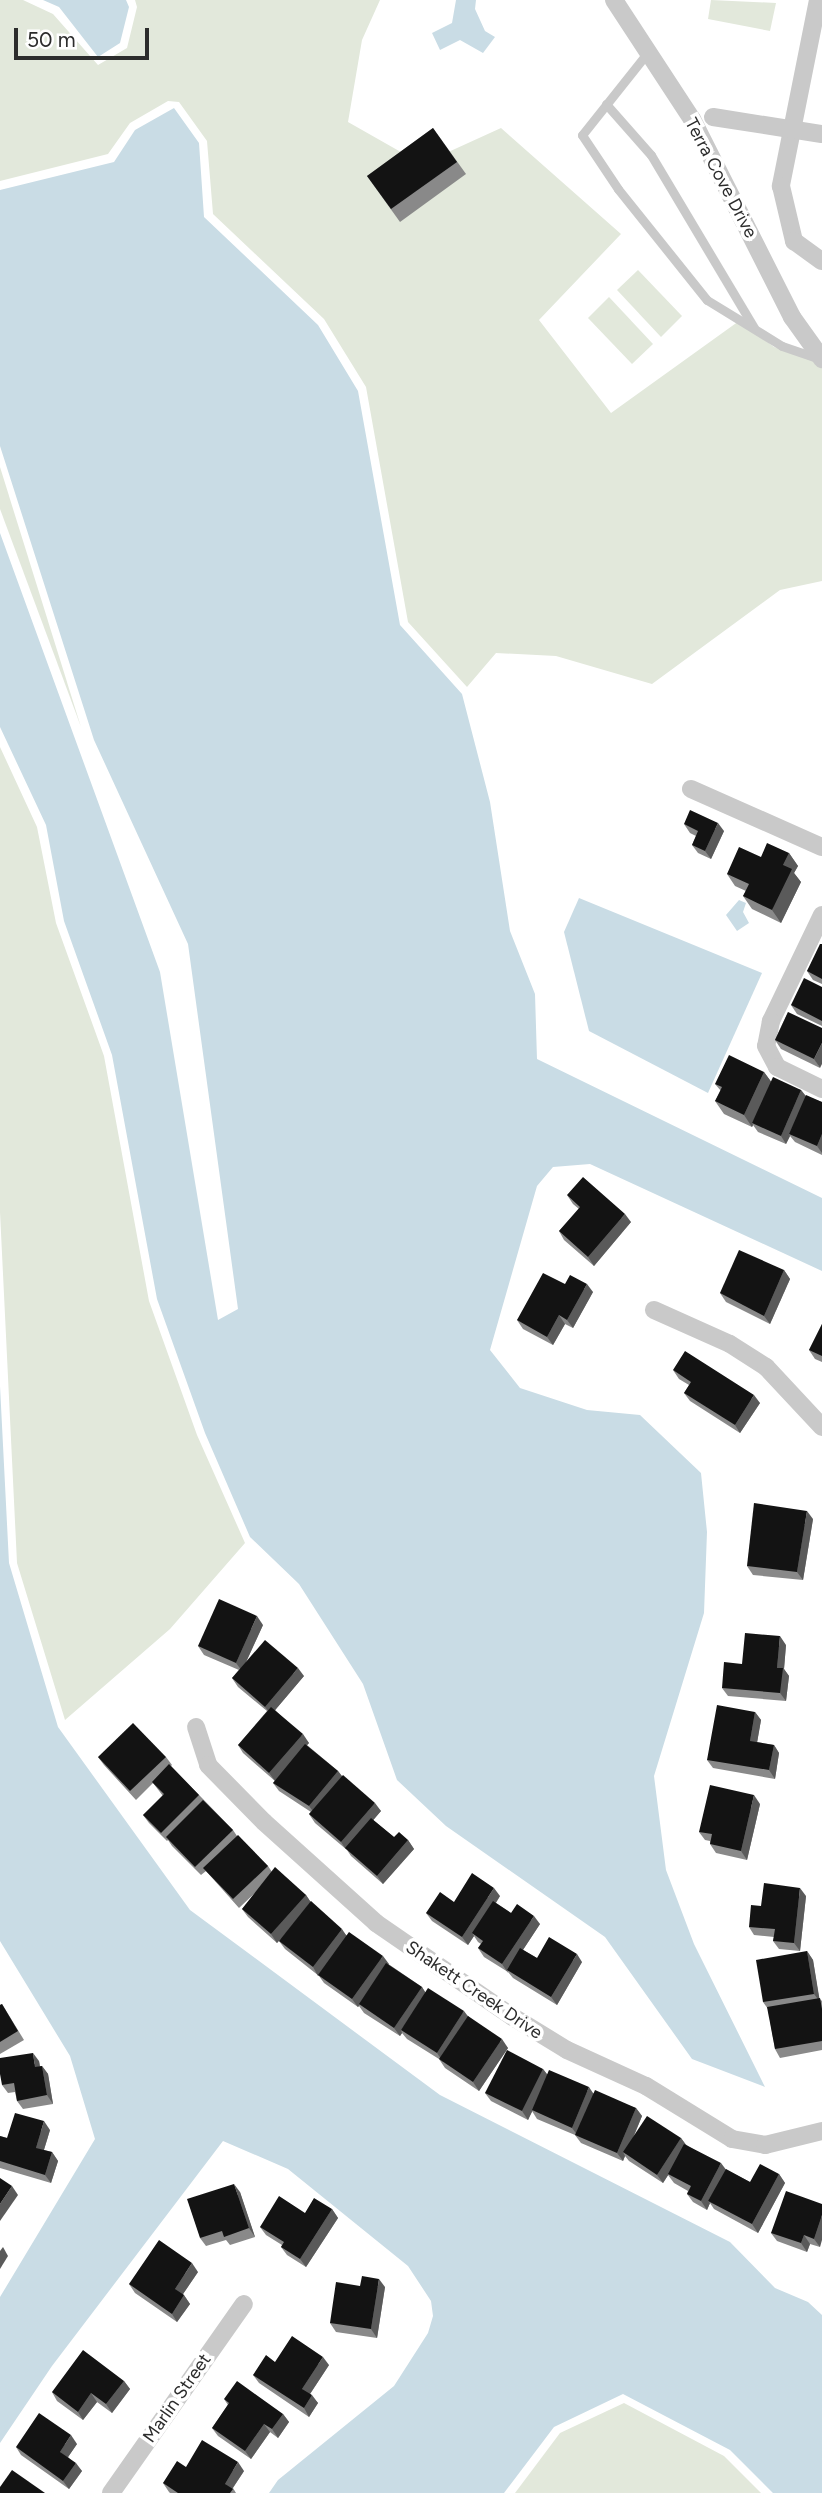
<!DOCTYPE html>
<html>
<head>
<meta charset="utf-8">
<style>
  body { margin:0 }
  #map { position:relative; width:822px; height:2493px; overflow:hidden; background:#fff; font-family:Figtree,sans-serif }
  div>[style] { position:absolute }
  .green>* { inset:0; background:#e2e8db }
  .water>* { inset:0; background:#c9dce5 }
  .lane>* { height:9px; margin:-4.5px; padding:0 4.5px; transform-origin:4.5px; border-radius:4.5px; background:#c9c9c9 }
  .street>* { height:18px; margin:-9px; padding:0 9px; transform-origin:9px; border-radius:9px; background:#c9c9c9 }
  .wall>* { inset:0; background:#898989 }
  .shaded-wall>* { inset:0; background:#5a5a5a }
  .building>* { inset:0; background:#131313 }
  span { translate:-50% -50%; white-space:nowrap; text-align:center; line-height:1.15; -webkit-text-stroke:7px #fff; paint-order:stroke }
  .street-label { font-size:18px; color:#2c2c2c }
  .scale { position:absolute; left:14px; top:28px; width:135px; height:32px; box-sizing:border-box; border:4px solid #2c2c2c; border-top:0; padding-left:9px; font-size:21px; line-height:24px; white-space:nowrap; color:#2c2c2c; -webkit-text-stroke:5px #fff; paint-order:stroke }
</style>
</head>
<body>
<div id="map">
  <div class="green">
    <div style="clip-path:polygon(0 0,23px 0,53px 14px,98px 65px,127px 48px,137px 7px,135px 0,380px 0,362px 40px,348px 122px,422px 164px,501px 128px,621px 234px,539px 320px,611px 413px,739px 321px,774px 347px,822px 361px,822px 581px,780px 590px,652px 684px,556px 656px,496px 653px,467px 687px,408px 622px,366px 387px,324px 319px,213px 214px,207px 141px,179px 102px,168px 101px,130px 123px,108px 154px,0 181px)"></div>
    <div style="clip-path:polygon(711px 0,776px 3px,770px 31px,708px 19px)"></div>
    <div style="clip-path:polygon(638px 270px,682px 316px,661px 337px,617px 290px)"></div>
    <div style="clip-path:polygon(609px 297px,653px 344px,632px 364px,588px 318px)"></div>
    <div style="clip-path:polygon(0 467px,81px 727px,0 509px)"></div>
    <div style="clip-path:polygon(0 747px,37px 827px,56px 923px,104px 1056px,149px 1301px,197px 1435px,245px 1543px,170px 1629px,65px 1720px,17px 1563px,0 1212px)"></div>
    <div style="clip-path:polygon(624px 2403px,724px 2456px,761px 2493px,515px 2493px,560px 2433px)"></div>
  </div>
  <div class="water">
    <div style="clip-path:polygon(43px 0,126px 0,129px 7px,120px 43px,98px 57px,59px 7px)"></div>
    <div style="clip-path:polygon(456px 0,476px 0,475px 9px,485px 31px,495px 37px,483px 53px,460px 40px,440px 50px,432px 33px,452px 23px)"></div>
    <div style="clip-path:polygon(174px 108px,199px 143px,204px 217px,318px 325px,358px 391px,400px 625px,462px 694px,490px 802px,510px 931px,535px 994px,537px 1059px,822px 1198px,822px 1271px,590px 1164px,553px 1167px,537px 1186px,490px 1350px,520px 1388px,587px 1410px,640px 1415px,701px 1473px,707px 1532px,704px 1613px,654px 1776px,666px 1870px,694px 1944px,765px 2087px,692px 2059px,605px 1937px,446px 1826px,397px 1780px,363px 1684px,299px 1584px,250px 1537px,205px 1433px,157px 1299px,112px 1055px,64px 921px,46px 825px,0 727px,0 533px,160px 972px,218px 1320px,238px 1309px,188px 944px,94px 740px,0 446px,0 190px,114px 162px,135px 130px)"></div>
    <div style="clip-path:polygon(579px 898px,762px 973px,708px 1093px,589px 1031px,564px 932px)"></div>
    <div style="clip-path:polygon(739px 900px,746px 903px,743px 912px,749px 923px,737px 931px,726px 915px)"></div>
    <div style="clip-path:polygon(0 1386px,9px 1563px,58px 1727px,190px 1910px,440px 2095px,730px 2242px,775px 2288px,808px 2302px,822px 2315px,822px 2493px,773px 2493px,730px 2450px,623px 2394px,554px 2427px,504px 2493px,269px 2493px,278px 2480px,394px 2386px,428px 2333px,433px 2316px,431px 2301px,408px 2266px,288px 2169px,223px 2141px,52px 2366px,0 2443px,0 2297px,95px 2139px,70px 2056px,0 1941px)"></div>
  </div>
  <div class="lane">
    <div style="left:648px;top:52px;width:106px;rotate:128.5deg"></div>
    <div style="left:582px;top:135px;width:65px;rotate:56.3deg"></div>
    <div style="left:618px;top:189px;width:142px;rotate:51.3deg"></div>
    <div style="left:707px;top:300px;width:88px;rotate:31.5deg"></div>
    <div style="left:782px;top:346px;width:37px;rotate:19deg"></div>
    <div style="left:606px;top:104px;width:68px;rotate:48.6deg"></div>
    <div style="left:651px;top:155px;width:201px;rotate:59.2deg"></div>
  </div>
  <div class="street">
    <div style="left:614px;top:0;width:142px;rotate:56.8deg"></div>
    <div style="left:692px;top:119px;width:222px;rotate:63.2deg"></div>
    <div style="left:792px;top:317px;width:52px;rotate:54.5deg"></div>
    <div style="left:818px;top:0;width:190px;rotate:101.3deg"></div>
    <div style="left:781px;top:186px;width:57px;rotate:76.7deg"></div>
    <div style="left:794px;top:241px;width:34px;rotate:36deg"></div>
    <div style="left:713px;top:117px;width:110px;rotate:8.9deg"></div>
    <div style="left:691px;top:789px;width:143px;rotate:23.9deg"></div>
    <div style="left:822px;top:915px;width:118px;rotate:115.7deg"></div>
    <div style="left:771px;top:1021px;width:25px;rotate:101deg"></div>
    <div style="left:766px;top:1046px;width:24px;rotate:62deg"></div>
    <div style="left:777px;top:1067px;width:50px;rotate:26.1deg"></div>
    <div style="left:654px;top:1310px;width:83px;rotate:24.1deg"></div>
    <div style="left:730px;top:1344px;width:43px;rotate:32.6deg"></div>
    <div style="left:766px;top:1367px;width:82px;rotate:47deg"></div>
    <div style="left:196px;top:1727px;width:40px;rotate:72deg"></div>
    <div style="left:208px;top:1765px;width:80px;rotate:45.5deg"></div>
    <div style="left:264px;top:1822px;width:151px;rotate:42deg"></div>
    <div style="left:376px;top:1923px;width:166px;rotate:34.5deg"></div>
    <div style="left:513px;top:2017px;width:63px;rotate:31.4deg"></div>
    <div style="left:567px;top:2050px;width:87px;rotate:24.5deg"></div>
    <div style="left:646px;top:2086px;width:101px;rotate:31.6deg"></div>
    <div style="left:732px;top:2139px;width:34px;rotate:10deg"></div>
    <div style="left:765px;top:2145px;width:59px;rotate:-13.8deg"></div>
    <div style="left:111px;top:2493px;width:231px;rotate:-54.9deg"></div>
  </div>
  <div class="wall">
    <div style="clip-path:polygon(433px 128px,466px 174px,400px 222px,367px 176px)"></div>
    <div style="clip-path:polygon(684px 824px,724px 831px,711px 859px,698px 853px,692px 845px,696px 836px,690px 833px)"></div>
    <div style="clip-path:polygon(789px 853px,798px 866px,794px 873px,801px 882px,781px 923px,752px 909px,743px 896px,746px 891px,735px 886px,727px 874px,761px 857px)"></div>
    <div style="clip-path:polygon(822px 944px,822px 984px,813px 980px,807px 971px)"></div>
    <div style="clip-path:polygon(822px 987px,822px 1026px,797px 1014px,791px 1005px)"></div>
    <div style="clip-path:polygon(788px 1012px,820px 1068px,781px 1049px,775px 1040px)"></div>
    <div style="clip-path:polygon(764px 1072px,771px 1082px,801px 1090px,806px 1096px,822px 1102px,822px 1155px,795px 1142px,790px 1136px,786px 1144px,758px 1132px,753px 1125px,752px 1127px,724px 1114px,715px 1101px,721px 1091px,715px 1084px)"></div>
    <div style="clip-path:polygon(567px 1195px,631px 1222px,594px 1266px,564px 1240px,559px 1231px,579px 1209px,573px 1204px)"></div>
    <div style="clip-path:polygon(784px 1270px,790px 1279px,770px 1324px,726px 1302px,720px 1293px)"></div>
    <div style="clip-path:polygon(565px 1284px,593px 1292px,573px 1328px,565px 1324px,553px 1345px,523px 1329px,517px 1320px)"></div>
    <div style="clip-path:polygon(822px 1324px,822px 1362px,815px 1359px,809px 1350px)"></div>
    <div style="clip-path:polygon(673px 1370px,760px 1403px,740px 1433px,690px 1401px,684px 1393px,689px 1385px,679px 1379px)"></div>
    <div style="clip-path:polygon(813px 1519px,803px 1580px,753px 1575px,747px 1566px)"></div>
    <div style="clip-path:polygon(263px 1625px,246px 1662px,304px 1676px,275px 1710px,309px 1743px,307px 1745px,338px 1771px,342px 1776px,381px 1811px,373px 1820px,394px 1837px,408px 1840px,414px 1849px,383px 1884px,351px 1856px,347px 1850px,315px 1823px,309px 1814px,311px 1812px,279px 1791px,273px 1783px,275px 1781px,243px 1753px,238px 1745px,267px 1711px,238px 1687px,232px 1678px,239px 1670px,204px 1655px,198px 1646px)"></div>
    <div style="clip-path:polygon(786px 1645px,784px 1669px,789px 1676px,786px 1701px,728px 1696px,722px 1688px,742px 1664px)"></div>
    <div style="clip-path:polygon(755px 1712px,761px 1720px,757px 1742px,774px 1745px,779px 1753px,775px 1779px,713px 1768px,707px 1760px)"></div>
    <div style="clip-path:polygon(98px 1757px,166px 1757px,172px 1765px,171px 1766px,233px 1830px,237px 1836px,268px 1866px,272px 1872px,306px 1895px,310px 1901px,346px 1935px,422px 1987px,425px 1992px,468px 2016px,508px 2048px,479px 2091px,445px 2068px,439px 2059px,407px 2039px,402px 2033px,400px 2036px,364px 2013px,359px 2006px,358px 2007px,324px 1983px,319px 1976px,285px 1949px,279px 1941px,284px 1935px,277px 1943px,248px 1917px,242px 1909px,256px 1892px,239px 1908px,206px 1871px,201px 1875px,172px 1846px,168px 1840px,167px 1841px,149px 1823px,143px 1815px,163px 1796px,153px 1783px,136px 1800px,104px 1765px)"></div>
    <div style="clip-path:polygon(760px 1804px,747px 1860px,716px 1853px,710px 1844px,710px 1841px,705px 1840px,699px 1832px)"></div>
    <div style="clip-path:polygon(500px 1896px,496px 1903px,511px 1913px,540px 1924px,523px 1950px,537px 1958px,582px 1962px,557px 2005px,513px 1978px,508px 1972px,484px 1957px,478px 1948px,481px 1944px,478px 1942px,474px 1936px,468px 1945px,432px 1921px,426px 1913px,454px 1902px)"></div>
    <div style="clip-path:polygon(806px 1896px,800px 1951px,779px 1949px,773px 1941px,774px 1937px,754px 1935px,749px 1927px,761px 1906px)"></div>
    <div style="clip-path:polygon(807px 1951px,813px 1960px,819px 1998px,822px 2001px,822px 2050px,780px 2058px,775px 2049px,768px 2009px,763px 2002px)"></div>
    <div style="clip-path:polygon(2px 2004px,24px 2040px,0 2054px,0 2005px)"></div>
    <div style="clip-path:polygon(39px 2061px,40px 2066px,42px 2066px,48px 2074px,53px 2104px,23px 2109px,17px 2101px,15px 2092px,8px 2093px,2px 2085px)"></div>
    <div style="clip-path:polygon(543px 2069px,547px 2074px,593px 2093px,636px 2108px,642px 2116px,634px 2136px,681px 2138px,685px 2144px,725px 2169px,750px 2182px,779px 2174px,785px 2183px,758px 2233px,714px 2209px,710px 2203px,707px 2210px,693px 2202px,687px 2194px,688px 2191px,674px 2183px,668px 2175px,663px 2183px,629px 2161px,625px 2156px,623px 2161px,581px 2143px,575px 2135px,537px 2119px,532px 2111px,528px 2120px,491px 2101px,485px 2093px)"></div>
    <div style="clip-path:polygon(50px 2130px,44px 2150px,52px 2152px,58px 2161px,51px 2183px,0 2168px,0 2136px,7px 2138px)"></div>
    <div style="clip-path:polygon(240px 2192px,255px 2237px,230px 2245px,226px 2240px,206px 2246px,200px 2238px)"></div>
    <div style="clip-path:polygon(822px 2204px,820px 2247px,810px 2244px,807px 2252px,777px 2241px,771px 2233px)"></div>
    <div style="clip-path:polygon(332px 2209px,338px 2218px,306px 2267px,287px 2255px,281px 2247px,282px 2245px,266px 2235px,260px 2227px,305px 2213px)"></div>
    <div style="clip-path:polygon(198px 2272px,183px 2294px,190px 2304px,177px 2322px,135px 2293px,129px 2284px)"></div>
    <div style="clip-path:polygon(360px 2286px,385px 2287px,377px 2338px,336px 2332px,330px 2323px)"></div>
    <div style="clip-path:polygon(275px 2362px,329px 2365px,310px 2394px,318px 2403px,309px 2417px,259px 2383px,253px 2375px)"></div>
    <div style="clip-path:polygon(124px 2381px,130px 2389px,112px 2413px,97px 2402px,83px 2420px,57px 2401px,52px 2392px)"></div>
    <div style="clip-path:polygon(224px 2399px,283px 2414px,289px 2422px,278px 2438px,270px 2432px,251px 2459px,218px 2436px,212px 2428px,228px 2405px)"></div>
    <div style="clip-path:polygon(77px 2444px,68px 2457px,82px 2471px,69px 2489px,21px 2455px,16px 2447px)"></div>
    <div style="clip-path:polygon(186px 2467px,244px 2471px,233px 2488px,236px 2493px,170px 2493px,169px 2492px,163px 2483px)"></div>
  </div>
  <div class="shaded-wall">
    <div style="clip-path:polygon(718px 823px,724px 831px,711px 859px,705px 851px)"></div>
    <div style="clip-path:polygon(789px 853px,798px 866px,794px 873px,801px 882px,781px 923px,772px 910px,783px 865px)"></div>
    <div style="clip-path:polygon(822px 1043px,822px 1064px,820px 1068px,814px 1059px)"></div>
    <div style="clip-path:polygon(764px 1072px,773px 1084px,752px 1123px,753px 1125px,752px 1127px,744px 1115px)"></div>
    <div style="clip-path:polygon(801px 1090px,807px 1098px,789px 1134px,790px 1136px,786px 1144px,781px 1136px)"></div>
    <div style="clip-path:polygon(822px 1134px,822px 1153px,817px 1146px)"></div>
    <div style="clip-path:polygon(625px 1214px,631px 1222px,594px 1266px,588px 1257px)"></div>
    <div style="clip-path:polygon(784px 1270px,790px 1279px,770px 1324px,764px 1316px)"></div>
    <div style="clip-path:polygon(587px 1284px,593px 1292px,573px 1328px,567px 1320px)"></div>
    <div style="clip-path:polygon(559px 1315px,565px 1324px,553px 1345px,547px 1337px)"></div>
    <div style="clip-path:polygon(754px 1395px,760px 1403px,740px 1433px,735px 1425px)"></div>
    <div style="clip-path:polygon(807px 1511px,813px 1519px,803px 1580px,797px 1572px)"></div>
    <div style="clip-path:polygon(257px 1616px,263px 1625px,242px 1671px,236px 1663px)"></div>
    <div style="clip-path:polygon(780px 1636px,786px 1645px,784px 1669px,789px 1676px,786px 1701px,780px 1693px,777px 1668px)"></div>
    <div style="clip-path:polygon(298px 1668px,304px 1676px,271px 1715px,265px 1707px)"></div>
    <div style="clip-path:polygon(755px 1712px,761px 1720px,756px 1749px,750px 1741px)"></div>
    <div style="clip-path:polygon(303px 1734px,309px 1743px,275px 1781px,269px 1773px)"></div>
    <div style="clip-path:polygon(774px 1745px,779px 1753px,775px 1779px,769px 1770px)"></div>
    <div style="clip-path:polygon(338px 1771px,344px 1779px,315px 1814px,309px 1806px)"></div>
    <div style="clip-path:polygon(754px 1795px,760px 1804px,747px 1860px,741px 1851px)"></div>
    <div style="clip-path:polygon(375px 1803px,381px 1811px,348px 1850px,345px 1848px,347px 1851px,341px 1842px)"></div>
    <div style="clip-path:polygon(408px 1840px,414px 1849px,383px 1884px,377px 1876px)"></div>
    <div style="clip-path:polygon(494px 1888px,500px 1896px,475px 1935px,472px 1933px,474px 1936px,468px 1945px,462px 1937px)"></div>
    <div style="clip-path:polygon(800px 1888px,806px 1896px,800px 1951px,794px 1943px)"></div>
    <div style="clip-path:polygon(306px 1895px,312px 1904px,277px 1943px,271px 1934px)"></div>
    <div style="clip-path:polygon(534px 1916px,540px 1924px,509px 1971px,507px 1970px,508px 1973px,502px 1964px)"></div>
    <div style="clip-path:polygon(342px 1929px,348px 1938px,318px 1976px,313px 1967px)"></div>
    <div style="clip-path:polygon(807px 1951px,813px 1960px,820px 2002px,814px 1994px)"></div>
    <div style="clip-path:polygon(577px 1954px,582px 1962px,557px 2005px,551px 1997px)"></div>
    <div style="clip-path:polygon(383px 1956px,389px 1964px,358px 2007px,352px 1999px)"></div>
    <div style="clip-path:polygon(422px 1987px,427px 1995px,401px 2030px,402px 2033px,400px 2036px,394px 2028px)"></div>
    <div style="clip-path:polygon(464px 2011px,470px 2019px,443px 2062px,437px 2053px)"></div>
    <div style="clip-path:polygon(502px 2039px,508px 2048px,479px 2091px,473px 2082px)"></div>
    <div style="clip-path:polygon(33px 2053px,39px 2061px,41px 2075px,35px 2067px)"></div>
    <div style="clip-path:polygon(42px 2066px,48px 2074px,53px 2104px,47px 2095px)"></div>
    <div style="clip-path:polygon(543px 2069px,549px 2077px,528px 2120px,522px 2111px)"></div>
    <div style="clip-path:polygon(589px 2087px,595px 2096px,578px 2136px,572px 2128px)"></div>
    <div style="clip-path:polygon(636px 2108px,642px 2116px,626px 2154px,623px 2152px,625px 2156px,623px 2161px,617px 2153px)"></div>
    <div style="clip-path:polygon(44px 2121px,50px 2130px,42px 2156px,36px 2148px)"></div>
    <div style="clip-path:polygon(681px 2138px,687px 2146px,663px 2183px,657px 2175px)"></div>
    <div style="clip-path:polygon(52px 2152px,58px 2161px,51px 2183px,45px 2175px)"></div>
    <div style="clip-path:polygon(721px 2163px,727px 2171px,708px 2201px,710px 2203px,707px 2210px,701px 2201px)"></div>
    <div style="clip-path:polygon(779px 2174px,785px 2183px,758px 2233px,752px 2224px)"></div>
    <div style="clip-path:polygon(234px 2184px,240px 2192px,255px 2237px,249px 2228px)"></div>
    <div style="clip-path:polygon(12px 2186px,18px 2195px,0 2221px,0 2204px)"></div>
    <div style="clip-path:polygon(332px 2209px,338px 2218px,306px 2267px,300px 2259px)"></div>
    <div style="clip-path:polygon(822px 2215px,822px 2240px,820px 2247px,814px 2239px)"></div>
    <div style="clip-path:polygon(804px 2235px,810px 2244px,807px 2252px,801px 2243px)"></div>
    <div style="clip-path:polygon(3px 2247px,8px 2256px,0 2269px,0 2251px)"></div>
    <div style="clip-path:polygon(192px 2263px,198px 2272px,181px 2297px,175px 2289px)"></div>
    <div style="clip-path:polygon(379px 2279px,385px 2287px,377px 2338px,371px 2329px)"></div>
    <div style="clip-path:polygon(184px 2295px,190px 2304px,177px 2322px,172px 2314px)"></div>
    <div style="clip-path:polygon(323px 2357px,329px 2365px,308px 2397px,302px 2389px)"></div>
    <div style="clip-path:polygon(124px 2381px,130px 2389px,112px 2413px,106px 2404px)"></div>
    <div style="clip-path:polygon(91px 2393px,97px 2402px,83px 2420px,78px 2412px)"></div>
    <div style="clip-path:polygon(312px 2395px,318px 2403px,309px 2417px,304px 2408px)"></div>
    <div style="clip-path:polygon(283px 2414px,289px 2422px,278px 2438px,272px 2429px)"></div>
    <div style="clip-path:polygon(264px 2424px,270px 2432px,251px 2459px,245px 2451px)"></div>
    <div style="clip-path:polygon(71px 2435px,77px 2444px,66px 2460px,60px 2452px)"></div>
    <div style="clip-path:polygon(238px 2462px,244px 2471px,230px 2492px,225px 2484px)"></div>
    <div style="clip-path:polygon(76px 2463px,82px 2471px,69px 2489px,63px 2481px)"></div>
  </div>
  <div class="building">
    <div style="clip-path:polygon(433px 128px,457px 162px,391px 209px,367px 176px)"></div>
    <div style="clip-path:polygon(690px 810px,718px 823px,705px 851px,692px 845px,698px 831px,684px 824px)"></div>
    <div style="clip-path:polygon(767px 843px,789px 853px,783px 865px,792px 869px,772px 910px,743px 896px,749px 884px,727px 874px,739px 847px,761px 857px)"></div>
    <div style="clip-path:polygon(820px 944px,822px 944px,822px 979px,807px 971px)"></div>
    <div style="clip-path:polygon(804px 978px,822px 987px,822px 1021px,791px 1005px)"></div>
    <div style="clip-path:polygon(788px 1012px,822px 1028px,822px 1043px,814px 1059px,775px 1040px)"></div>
    <div style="clip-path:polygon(729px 1055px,764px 1072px,744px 1115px,715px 1101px,722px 1087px,715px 1084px)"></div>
    <div style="clip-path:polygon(773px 1077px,801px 1090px,781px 1136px,752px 1123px)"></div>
    <div style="clip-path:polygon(806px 1095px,822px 1102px,822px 1134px,817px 1146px,789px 1134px)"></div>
    <div style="clip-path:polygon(583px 1177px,625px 1214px,588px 1257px,559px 1231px,580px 1207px,567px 1195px)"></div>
    <div style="clip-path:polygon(739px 1250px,784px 1270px,764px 1316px,720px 1293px)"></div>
    <div style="clip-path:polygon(543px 1273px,565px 1284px,570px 1275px,587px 1284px,567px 1320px,559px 1315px,547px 1337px,517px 1320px)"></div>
    <div style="clip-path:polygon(822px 1324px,822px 1356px,809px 1350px)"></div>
    <div style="clip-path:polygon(685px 1351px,754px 1395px,735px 1425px,684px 1393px,691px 1382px,673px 1370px)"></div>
    <div style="clip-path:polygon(754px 1503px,807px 1511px,797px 1572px,747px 1566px)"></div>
    <div style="clip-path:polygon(219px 1599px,257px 1616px,236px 1663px,198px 1646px)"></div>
    <div style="clip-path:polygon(745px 1633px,780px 1636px,777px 1668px,783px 1668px,780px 1693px,722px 1688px,724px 1662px,742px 1664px)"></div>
    <div style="clip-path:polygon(265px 1640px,298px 1668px,265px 1707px,232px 1678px)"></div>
    <div style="clip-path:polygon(717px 1705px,755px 1712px,750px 1741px,774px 1745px,769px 1770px,707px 1760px)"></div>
    <div style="clip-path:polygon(271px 1707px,303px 1734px,269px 1773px,238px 1745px)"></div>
    <div style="clip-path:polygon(133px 1723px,166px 1757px,130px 1791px,98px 1757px)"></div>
    <div style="clip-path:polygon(305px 1744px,338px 1771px,309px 1806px,273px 1783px)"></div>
    <div style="clip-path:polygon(169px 1764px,199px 1795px,161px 1833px,143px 1815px,164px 1794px,152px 1782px)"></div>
    <div style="clip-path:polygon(343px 1775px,375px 1803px,341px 1842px,309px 1814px)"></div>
    <div style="clip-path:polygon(710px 1785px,754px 1795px,741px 1851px,710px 1844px,712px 1834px,699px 1832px)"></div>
    <div style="clip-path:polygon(203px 1800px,233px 1830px,195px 1867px,166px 1837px)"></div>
    <div style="clip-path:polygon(371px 1818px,394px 1837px,399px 1832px,408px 1840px,377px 1876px,345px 1848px)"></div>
    <div style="clip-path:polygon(238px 1835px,268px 1866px,233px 1899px,203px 1868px)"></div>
    <div style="clip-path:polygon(275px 1867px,306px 1895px,271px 1934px,242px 1909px)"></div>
    <div style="clip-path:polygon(472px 1873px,494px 1888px,462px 1937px,426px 1913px,440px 1892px,454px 1902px)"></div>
    <div style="clip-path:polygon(764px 1883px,800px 1888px,794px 1943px,773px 1941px,775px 1929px,749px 1927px,751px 1905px,761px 1906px)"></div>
    <div style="clip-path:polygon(311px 1901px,342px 1929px,313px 1967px,279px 1941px)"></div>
    <div style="clip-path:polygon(493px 1901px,511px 1913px,517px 1904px,534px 1916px,502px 1964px,478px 1948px,483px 1941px,472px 1933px)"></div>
    <div style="clip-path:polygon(349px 1932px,383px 1956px,352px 1999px,318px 1975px)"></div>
    <div style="clip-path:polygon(549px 1937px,577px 1954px,551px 1997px,507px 1970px,520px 1948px,537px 1958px)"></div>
    <div style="clip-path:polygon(807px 1951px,814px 1994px,763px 2002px,756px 1960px)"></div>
    <div style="clip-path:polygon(386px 1963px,422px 1987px,394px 2028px,359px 2004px)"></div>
    <div style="clip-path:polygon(428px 1988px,464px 2011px,437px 2053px,401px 2030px)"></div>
    <div style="clip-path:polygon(820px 1998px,822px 2009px,822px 2041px,775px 2049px,767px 2007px)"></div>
    <div style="clip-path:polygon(2px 2004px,18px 2031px,0 2042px,0 2005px)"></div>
    <div style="clip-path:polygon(468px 2016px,502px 2039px,473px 2082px,439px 2059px)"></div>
    <div style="clip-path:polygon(507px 2050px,543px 2069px,522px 2111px,485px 2093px)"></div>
    <div style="clip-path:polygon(33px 2053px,35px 2067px,42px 2066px,47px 2095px,17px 2101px,14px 2083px,2px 2085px,0 2074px,0 2058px)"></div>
    <div style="clip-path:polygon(549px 2070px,589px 2087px,572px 2128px,532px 2110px)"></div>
    <div style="clip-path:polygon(595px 2090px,636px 2108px,617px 2153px,575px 2135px)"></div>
    <div style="clip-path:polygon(15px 2113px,44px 2121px,36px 2148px,52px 2152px,45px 2175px,0 2161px,0 2136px,7px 2138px)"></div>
    <div style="clip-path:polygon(647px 2116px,681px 2138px,657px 2175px,623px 2152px)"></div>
    <div style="clip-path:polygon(684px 2144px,721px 2163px,701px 2201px,687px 2194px,691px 2186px,668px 2174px)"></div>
    <div style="clip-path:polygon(760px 2164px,779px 2174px,752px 2224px,708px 2201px,726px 2169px,750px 2182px)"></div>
    <div style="clip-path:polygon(0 2178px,12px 2186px,0 2204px)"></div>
    <div style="clip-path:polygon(234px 2184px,249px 2228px,224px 2237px,222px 2231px,200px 2238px,187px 2199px)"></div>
    <div style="clip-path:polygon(786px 2191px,822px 2204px,822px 2215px,814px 2239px,804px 2235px,801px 2243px,771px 2233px)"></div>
    <div style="clip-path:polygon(279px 2196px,305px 2213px,314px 2198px,332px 2209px,300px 2259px,281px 2247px,284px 2242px,260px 2227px)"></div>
    <div style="clip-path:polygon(159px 2240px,192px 2263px,175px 2289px,184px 2295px,172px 2314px,129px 2284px)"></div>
    <div style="clip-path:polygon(362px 2276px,379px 2279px,371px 2329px,330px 2323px,336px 2282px,360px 2286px)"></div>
    <div style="clip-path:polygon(292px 2336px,323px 2357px,302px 2389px,312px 2395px,304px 2408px,253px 2375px,266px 2355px,275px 2362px)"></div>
    <div style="clip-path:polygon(83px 2350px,124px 2381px,106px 2404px,91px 2393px,78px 2412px,52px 2392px)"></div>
    <div style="clip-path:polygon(237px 2381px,283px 2414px,272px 2429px,264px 2424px,245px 2451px,212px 2428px,229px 2403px,224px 2399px)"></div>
    <div style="clip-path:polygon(39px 2413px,71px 2435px,60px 2452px,76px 2463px,63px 2481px,16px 2447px)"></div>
    <div style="clip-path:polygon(202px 2440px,238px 2462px,225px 2484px,233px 2489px,230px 2493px,178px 2493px,163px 2483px,177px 2461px,186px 2467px)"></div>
    <div style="clip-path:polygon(12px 2470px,45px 2493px,0 2493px,0 2487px)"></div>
  </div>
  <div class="street-label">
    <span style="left:721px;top:178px;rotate:62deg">Terra Cove Drive</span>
    <span style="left:474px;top:1990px;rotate:34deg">Shakett Creek Drive</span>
    <span style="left:177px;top:2398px;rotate:-55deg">Marlin Street</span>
  </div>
  <div class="scale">50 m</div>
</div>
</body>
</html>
